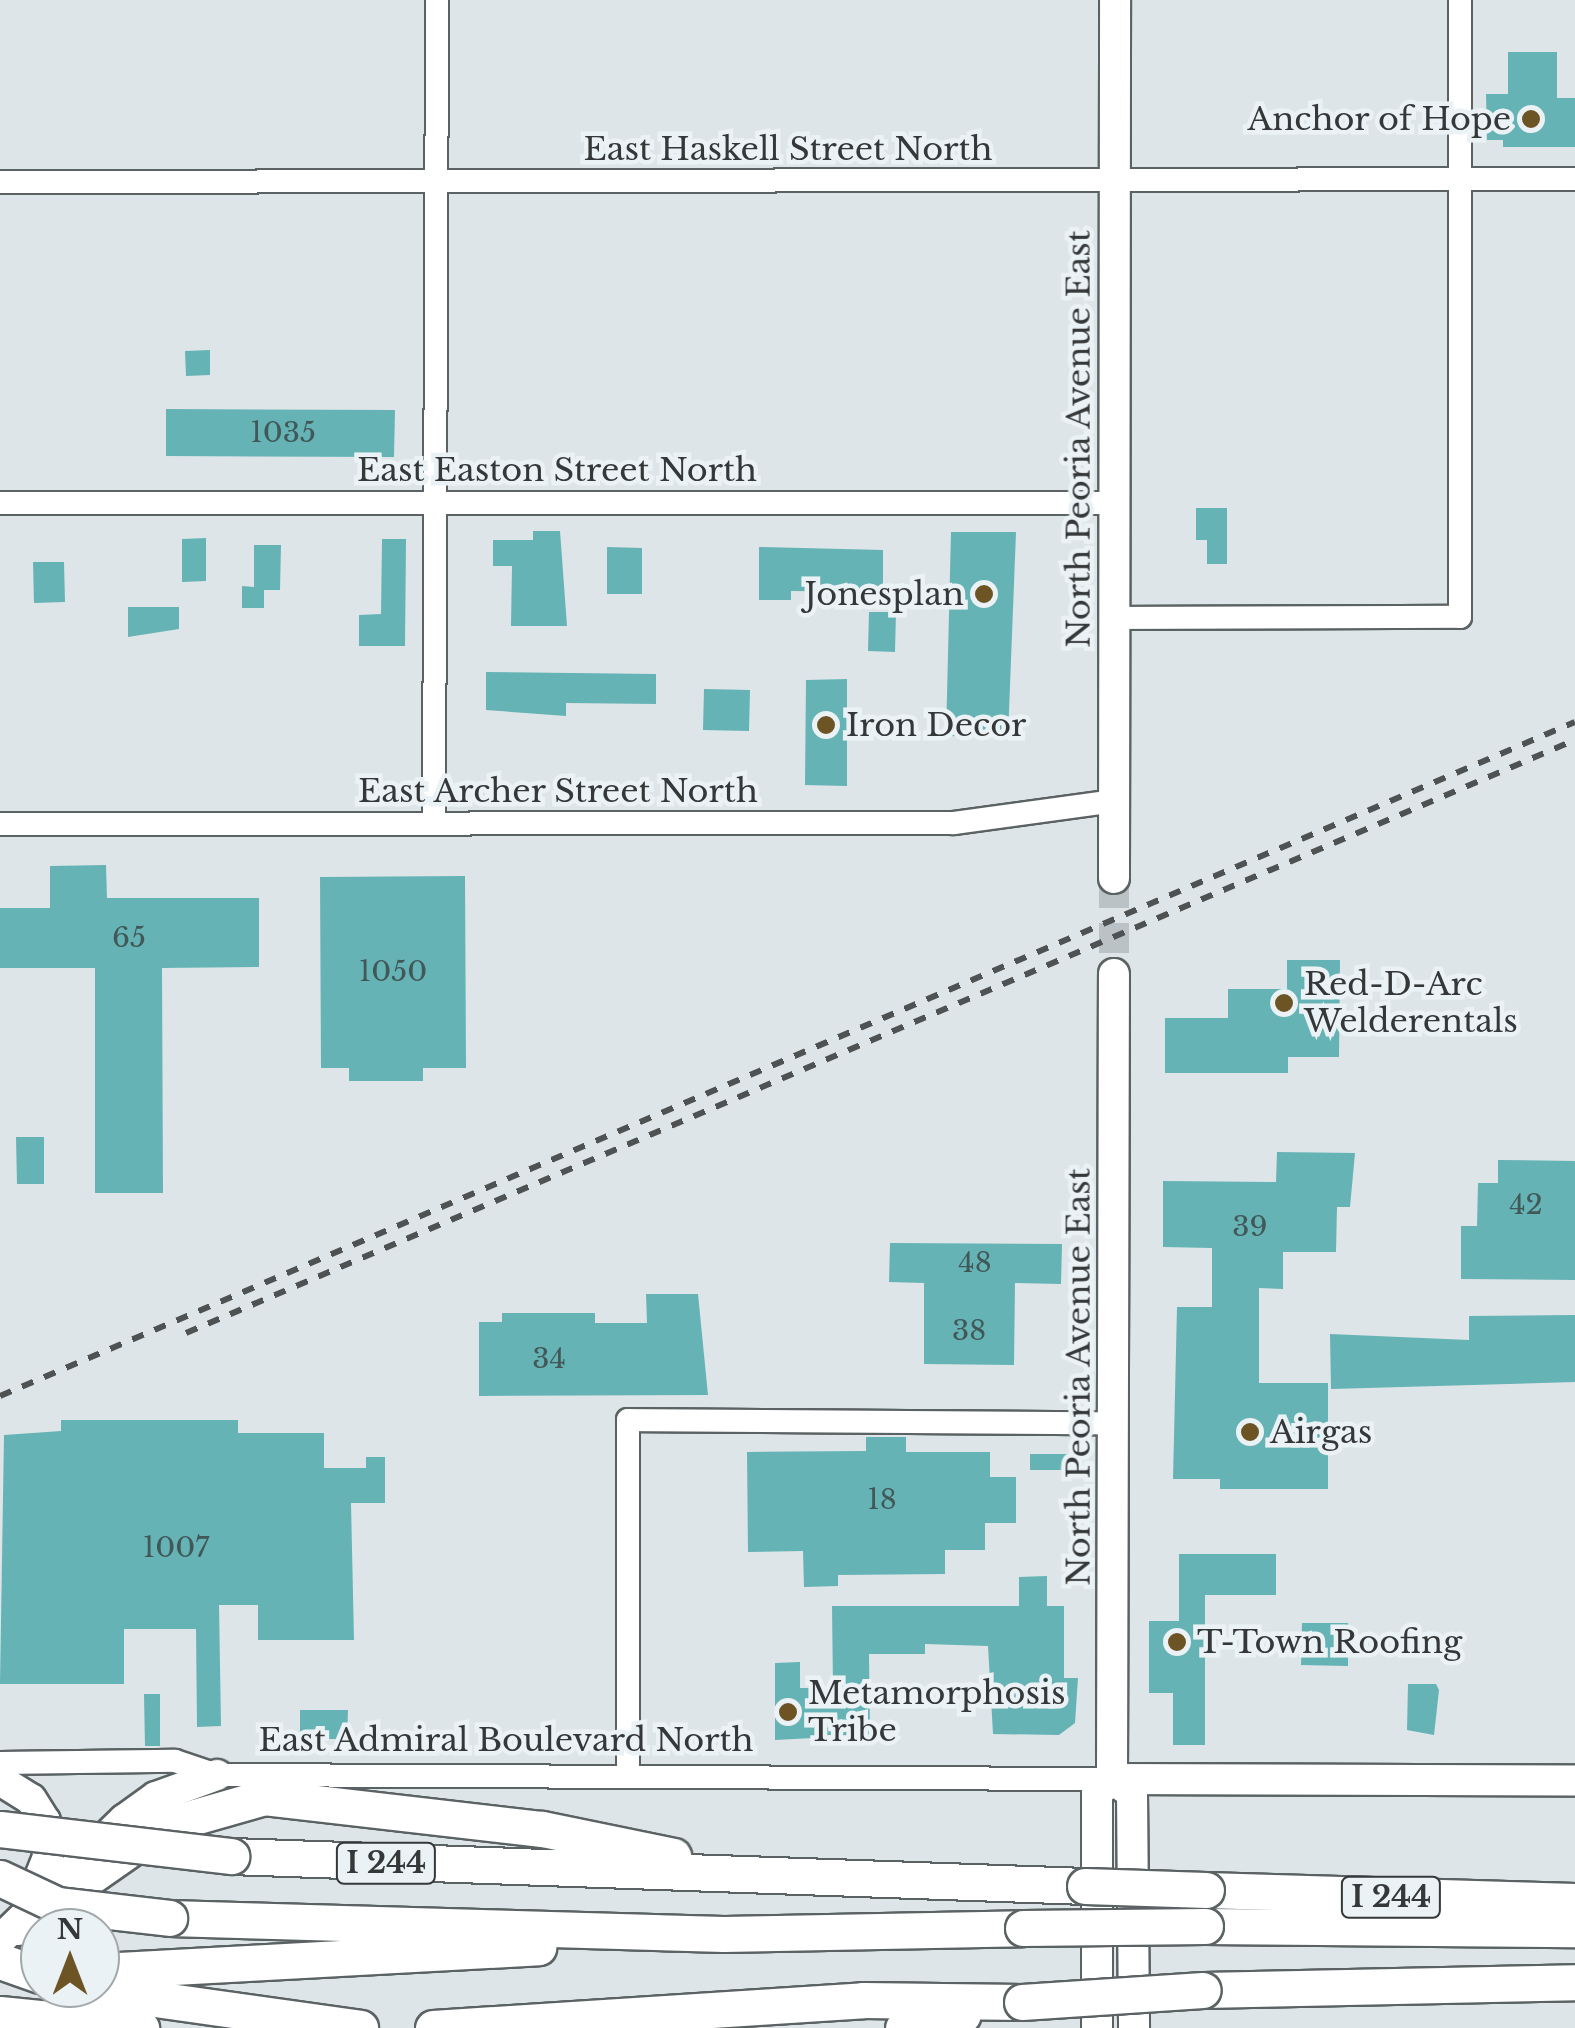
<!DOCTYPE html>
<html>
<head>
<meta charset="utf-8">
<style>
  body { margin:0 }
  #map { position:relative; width:1575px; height:2028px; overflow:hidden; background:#dde5e8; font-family:"Libre Baskerville",serif }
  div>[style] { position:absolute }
  .building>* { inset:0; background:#66b3b5 }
  .major-tunnel>* { height:30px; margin-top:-15px; transform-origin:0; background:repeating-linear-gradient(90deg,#bbc2c5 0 30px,transparent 0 45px) }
  .roads { filter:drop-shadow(2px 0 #5b6264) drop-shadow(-2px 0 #5b6264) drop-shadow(0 2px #5b6264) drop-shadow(0 -2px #5b6264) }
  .minor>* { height:22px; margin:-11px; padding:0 11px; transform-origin:11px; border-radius:11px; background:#fff }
  .major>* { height:30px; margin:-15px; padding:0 15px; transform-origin:15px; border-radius:15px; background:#fff }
  .highway>* { height:35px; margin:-17.5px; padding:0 17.5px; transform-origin:17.5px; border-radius:17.5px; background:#fff }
  .rail>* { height:6px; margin-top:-3px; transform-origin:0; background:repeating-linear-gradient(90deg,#4e5253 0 12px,transparent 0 24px) }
  .bridges { filter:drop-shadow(2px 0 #5b6264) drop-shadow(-2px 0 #5b6264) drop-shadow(0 2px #5b6264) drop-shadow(0 -2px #5b6264) }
  .highway-bridge>* { height:35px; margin:-17.5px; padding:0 17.5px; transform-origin:17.5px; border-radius:17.5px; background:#fff }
  .dots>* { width:28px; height:28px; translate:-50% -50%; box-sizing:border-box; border:5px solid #ebf2f5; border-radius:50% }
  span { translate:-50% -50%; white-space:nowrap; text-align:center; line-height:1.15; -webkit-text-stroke:9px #ebf2f5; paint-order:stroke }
  .number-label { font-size:28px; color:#415758 }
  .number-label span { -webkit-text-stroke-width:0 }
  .shield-label span { padding:2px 8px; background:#ebf2f5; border:2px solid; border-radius:8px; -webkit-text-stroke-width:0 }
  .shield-label { font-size:30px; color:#353839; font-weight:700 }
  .poi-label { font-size:32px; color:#353839 }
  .right { translate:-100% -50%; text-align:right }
  .left { translate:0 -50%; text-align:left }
  .street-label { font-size:32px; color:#353839 }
  .north { position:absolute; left:20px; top:1908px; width:100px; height:100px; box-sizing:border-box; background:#ebf2f5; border:2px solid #a2a8aa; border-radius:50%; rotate:0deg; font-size:28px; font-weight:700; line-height:40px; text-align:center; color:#353839 }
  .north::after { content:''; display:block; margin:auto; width:35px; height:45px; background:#6d5425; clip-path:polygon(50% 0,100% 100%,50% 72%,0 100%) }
</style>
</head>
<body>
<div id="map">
  <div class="building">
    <div style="clip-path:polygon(1508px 52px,1557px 52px,1557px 98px,1575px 98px,1575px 147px,1503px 147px,1503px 140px,1487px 140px,1486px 94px,1508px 94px)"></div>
    <div style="clip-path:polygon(210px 350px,210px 375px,186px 376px,185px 351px)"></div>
    <div style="clip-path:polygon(166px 409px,395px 410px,394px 457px,166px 456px)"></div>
    <div style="clip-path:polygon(1196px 508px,1227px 508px,1227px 564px,1207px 564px,1207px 540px,1196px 540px)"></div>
    <div style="clip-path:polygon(533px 531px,560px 531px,567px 626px,511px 626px,512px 566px,493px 566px,493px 540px,533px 540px)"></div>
    <div style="clip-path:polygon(951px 532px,1016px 532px,1008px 737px,946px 736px)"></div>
    <div style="clip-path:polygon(206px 538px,206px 581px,182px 582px,182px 539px)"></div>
    <div style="clip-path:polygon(382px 539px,406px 539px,405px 646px,359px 646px,359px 615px,381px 614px)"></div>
    <div style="clip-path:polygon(254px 545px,281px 545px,280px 590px,264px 590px,264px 608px,242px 608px,242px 586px,254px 587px)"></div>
    <div style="clip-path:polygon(607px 547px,642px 548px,642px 594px,607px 594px)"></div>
    <div style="clip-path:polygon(759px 547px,883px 550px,883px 592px,791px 591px,791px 600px,759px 600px)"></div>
    <div style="clip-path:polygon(33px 562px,64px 562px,65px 602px,34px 603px)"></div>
    <div style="clip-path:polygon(128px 607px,179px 607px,179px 629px,128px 637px)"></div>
    <div style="clip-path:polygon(869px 612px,896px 612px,895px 652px,868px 651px)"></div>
    <div style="clip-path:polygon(486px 672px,656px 674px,656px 704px,566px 703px,566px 716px,486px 710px)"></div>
    <div style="clip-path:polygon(847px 679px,847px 786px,805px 785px,806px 680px)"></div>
    <div style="clip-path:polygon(704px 689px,750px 690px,749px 731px,703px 730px)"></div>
    <div style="clip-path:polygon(106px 865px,107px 898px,259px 898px,259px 967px,162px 968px,163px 1193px,95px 1193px,95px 968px,0 968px,0 908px,50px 908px,50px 866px)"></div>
    <div style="clip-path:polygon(465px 876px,466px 1068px,423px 1068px,423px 1081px,349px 1081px,349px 1068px,321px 1068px,320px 877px)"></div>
    <div style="clip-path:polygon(1287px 960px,1340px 960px,1339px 1057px,1288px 1057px,1288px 1073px,1165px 1073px,1165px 1018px,1228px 1018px,1228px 989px,1287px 989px)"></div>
    <div style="clip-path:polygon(16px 1137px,44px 1137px,44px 1184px,17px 1184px)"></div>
    <div style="clip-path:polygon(1277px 1152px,1355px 1153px,1350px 1207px,1337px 1207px,1336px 1252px,1283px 1252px,1283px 1289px,1259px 1288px,1259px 1383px,1328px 1383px,1328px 1489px,1220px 1489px,1220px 1479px,1173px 1479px,1177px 1307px,1212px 1307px,1212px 1248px,1163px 1247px,1163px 1181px,1276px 1182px)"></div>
    <div style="clip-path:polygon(1498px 1160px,1575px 1161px,1575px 1280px,1461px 1279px,1461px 1226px,1477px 1226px,1478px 1183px,1498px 1183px)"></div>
    <div style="clip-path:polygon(890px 1243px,1062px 1244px,1061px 1284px,1015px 1283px,1014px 1365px,924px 1364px,924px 1283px,889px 1282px)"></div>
    <div style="clip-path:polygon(646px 1294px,698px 1294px,708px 1395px,479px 1396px,479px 1322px,502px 1322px,502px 1313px,595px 1313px,595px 1323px,647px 1323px)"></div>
    <div style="clip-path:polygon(1575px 1315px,1575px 1382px,1331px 1389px,1330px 1334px,1469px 1340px,1469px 1316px)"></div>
    <div style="clip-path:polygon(61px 1420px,238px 1420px,238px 1433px,324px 1433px,324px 1468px,366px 1468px,366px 1457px,385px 1457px,385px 1503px,351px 1503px,354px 1640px,258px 1640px,258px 1605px,219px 1605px,221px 1726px,197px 1727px,196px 1629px,124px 1629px,124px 1684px,0 1684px,4px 1435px,61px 1431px)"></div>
    <div style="clip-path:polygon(866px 1437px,906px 1437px,906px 1452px,990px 1452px,990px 1477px,1016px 1477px,1016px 1523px,985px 1523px,985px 1550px,945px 1550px,945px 1574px,838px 1575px,838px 1586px,804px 1587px,803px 1551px,748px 1552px,747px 1452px,866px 1451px)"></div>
    <div style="clip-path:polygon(1030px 1454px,1081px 1454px,1081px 1470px,1030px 1470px)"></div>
    <div style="clip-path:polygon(1179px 1554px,1276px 1554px,1276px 1595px,1205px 1595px,1205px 1745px,1173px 1745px,1173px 1693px,1149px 1693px,1149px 1621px,1179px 1621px)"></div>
    <div style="clip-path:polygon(1047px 1576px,1047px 1606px,1064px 1606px,1064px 1678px,1078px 1678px,1075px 1723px,1059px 1735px,993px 1734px,988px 1646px,925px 1644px,925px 1654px,869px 1654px,870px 1735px,775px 1740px,775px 1663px,800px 1662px,800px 1688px,833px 1688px,832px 1606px,1019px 1606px,1019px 1577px)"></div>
    <div style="clip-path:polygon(1302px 1623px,1348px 1623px,1348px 1666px,1301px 1665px)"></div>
    <div style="clip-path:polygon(1408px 1684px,1436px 1684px,1439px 1690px,1434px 1735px,1407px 1730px)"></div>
    <div style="clip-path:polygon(144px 1694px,160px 1694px,160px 1746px,145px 1746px)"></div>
    <div style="clip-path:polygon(300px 1710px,348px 1710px,347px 1739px,300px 1739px)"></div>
  </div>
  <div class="major-tunnel">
    <div style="left:1114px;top:878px;width:96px;rotate:90deg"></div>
  </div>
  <div class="roads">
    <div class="minor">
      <div style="left:0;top:182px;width:1575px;rotate:-0.11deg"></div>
      <div style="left:0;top:503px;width:1114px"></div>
      <div style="left:1114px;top:618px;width:346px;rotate:-0.2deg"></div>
      <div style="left:1460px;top:617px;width:617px;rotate:-90deg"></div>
      <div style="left:0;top:824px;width:954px;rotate:-0.06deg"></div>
      <div style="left:954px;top:823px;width:162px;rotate:-7.8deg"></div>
      <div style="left:434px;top:824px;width:824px;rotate:-89.79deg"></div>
      <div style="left:0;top:1763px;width:175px;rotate:-0.7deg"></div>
      <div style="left:175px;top:1761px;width:44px;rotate:18.4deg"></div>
      <div style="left:217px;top:1775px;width:895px;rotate:0.26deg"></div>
      <div style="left:628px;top:1775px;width:355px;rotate:-90deg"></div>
      <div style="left:628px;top:1420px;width:487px;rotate:0.4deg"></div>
    </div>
    <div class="major">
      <div style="left:1114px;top:878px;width:878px;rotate:-89.93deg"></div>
      <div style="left:1112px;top:1779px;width:805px;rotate:-89.86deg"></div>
      <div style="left:1112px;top:1779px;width:463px;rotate:0.2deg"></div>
      <div style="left:1112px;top:1779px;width:24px;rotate:35deg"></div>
      <div style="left:1132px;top:1793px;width:235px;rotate:89.5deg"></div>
      <div style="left:0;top:1780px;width:36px;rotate:32deg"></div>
      <div style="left:31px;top:1799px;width:26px;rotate:58deg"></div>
      <div style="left:45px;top:1821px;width:36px;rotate:85deg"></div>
      <div style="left:48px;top:1857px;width:54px;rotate:111.8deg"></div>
      <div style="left:0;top:1940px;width:173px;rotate:-44.1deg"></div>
      <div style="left:124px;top:1820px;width:39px;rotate:-36deg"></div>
      <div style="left:156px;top:1797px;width:65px;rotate:-19.8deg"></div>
      <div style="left:1097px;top:2028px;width:235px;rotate:-90deg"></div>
      <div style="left:1097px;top:1793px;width:21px;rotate:-43deg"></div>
    </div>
    <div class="highway">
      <div style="left:231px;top:1856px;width:855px;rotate:2.01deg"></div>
      <div style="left:1206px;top:1890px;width:369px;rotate:1.7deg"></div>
      <div style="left:169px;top:1918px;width:555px;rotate:1.65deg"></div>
      <div style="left:724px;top:1934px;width:299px;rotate:-1.1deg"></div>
      <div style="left:1205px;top:1926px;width:370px;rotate:0.5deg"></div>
      <div style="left:18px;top:1927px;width:177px;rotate:-34.9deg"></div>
      <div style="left:163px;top:1826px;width:105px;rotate:-16deg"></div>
      <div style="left:264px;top:1797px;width:280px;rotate:6.6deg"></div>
      <div style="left:542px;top:1829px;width:134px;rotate:11.6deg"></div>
      <div style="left:0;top:1961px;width:42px;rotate:19.3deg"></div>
      <div style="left:100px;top:1971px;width:439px;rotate:-3.1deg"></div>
      <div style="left:77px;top:1988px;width:286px;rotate:8deg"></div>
      <div style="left:1203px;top:1990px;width:372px;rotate:-1.2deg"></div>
      <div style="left:0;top:2014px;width:142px;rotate:5.7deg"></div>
      <div style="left:433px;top:2028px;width:431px;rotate:-3.7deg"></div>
      <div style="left:863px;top:2000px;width:159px;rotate:0.7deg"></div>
      <div style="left:903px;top:2028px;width:61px;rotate:-12.2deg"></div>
    </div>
  </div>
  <div class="rail">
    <div style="left:186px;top:1333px;width:1510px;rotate:-23.12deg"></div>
    <div style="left:0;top:1396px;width:1713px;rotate:-23.17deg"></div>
  </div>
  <div class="bridges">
    <div class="highway-bridge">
      <div style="left:0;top:1829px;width:233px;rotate:6.7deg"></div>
      <div style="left:0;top:1878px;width:63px;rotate:25.3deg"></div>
      <div style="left:57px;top:1905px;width:113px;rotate:6.6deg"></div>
      <div style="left:1085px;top:1886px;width:121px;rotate:1.9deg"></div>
      <div style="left:1023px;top:1928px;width:182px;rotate:-0.6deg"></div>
      <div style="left:1022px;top:2002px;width:181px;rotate:-3.8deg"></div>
    </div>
  </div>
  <div class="dots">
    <div style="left:1531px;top:119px;background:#6d5425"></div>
    <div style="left:984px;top:594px;background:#6d5425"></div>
    <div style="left:826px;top:725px;background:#6d5425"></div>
    <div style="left:1284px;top:1003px;background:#6d5425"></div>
    <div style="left:1250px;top:1432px;background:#6d5425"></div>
    <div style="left:1177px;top:1642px;background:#6d5425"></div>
    <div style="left:788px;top:1712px;background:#6d5425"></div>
  </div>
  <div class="number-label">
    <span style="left:283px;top:433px">1035</span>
    <span style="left:129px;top:938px">65</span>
    <span style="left:393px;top:972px">1050</span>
    <span style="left:1526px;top:1205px">42</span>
    <span style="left:1250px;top:1227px">39</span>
    <span style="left:975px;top:1263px">48</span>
    <span style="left:969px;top:1331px">38</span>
    <span style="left:549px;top:1359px">34</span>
    <span style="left:882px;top:1500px">18</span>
    <span style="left:176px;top:1548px">1007</span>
  </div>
  <div class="shield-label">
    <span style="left:386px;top:1863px">I 244</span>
    <span style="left:1391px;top:1897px">I 244</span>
  </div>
  <div class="poi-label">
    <span class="right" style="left:1511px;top:119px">Anchor of Hope</span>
    <span class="right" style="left:964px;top:594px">Jonesplan</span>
    <span class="left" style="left:846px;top:725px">Iron Decor</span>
    <span class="left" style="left:1304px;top:1003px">Red-D-Arc<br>Welderentals</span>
    <span class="left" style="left:1270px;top:1432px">Airgas</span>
    <span class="left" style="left:1197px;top:1642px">T-Town Roofing</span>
    <span class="left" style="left:808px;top:1712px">Metamorphosis<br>Tribe</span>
  </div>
  <div class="street-label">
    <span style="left:788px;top:149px">East Haskell Street North</span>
    <span style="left:1079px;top:439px;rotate:-90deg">North Peoria Avenue East</span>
    <span style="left:557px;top:470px">East Easton Street North</span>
    <span style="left:558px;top:791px">East Archer Street North</span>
    <span style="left:1079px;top:1377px;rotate:-90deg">North Peoria Avenue East</span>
    <span style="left:506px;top:1740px">East Admiral Boulevard North</span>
  </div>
  <div class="north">N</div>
</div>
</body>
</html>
